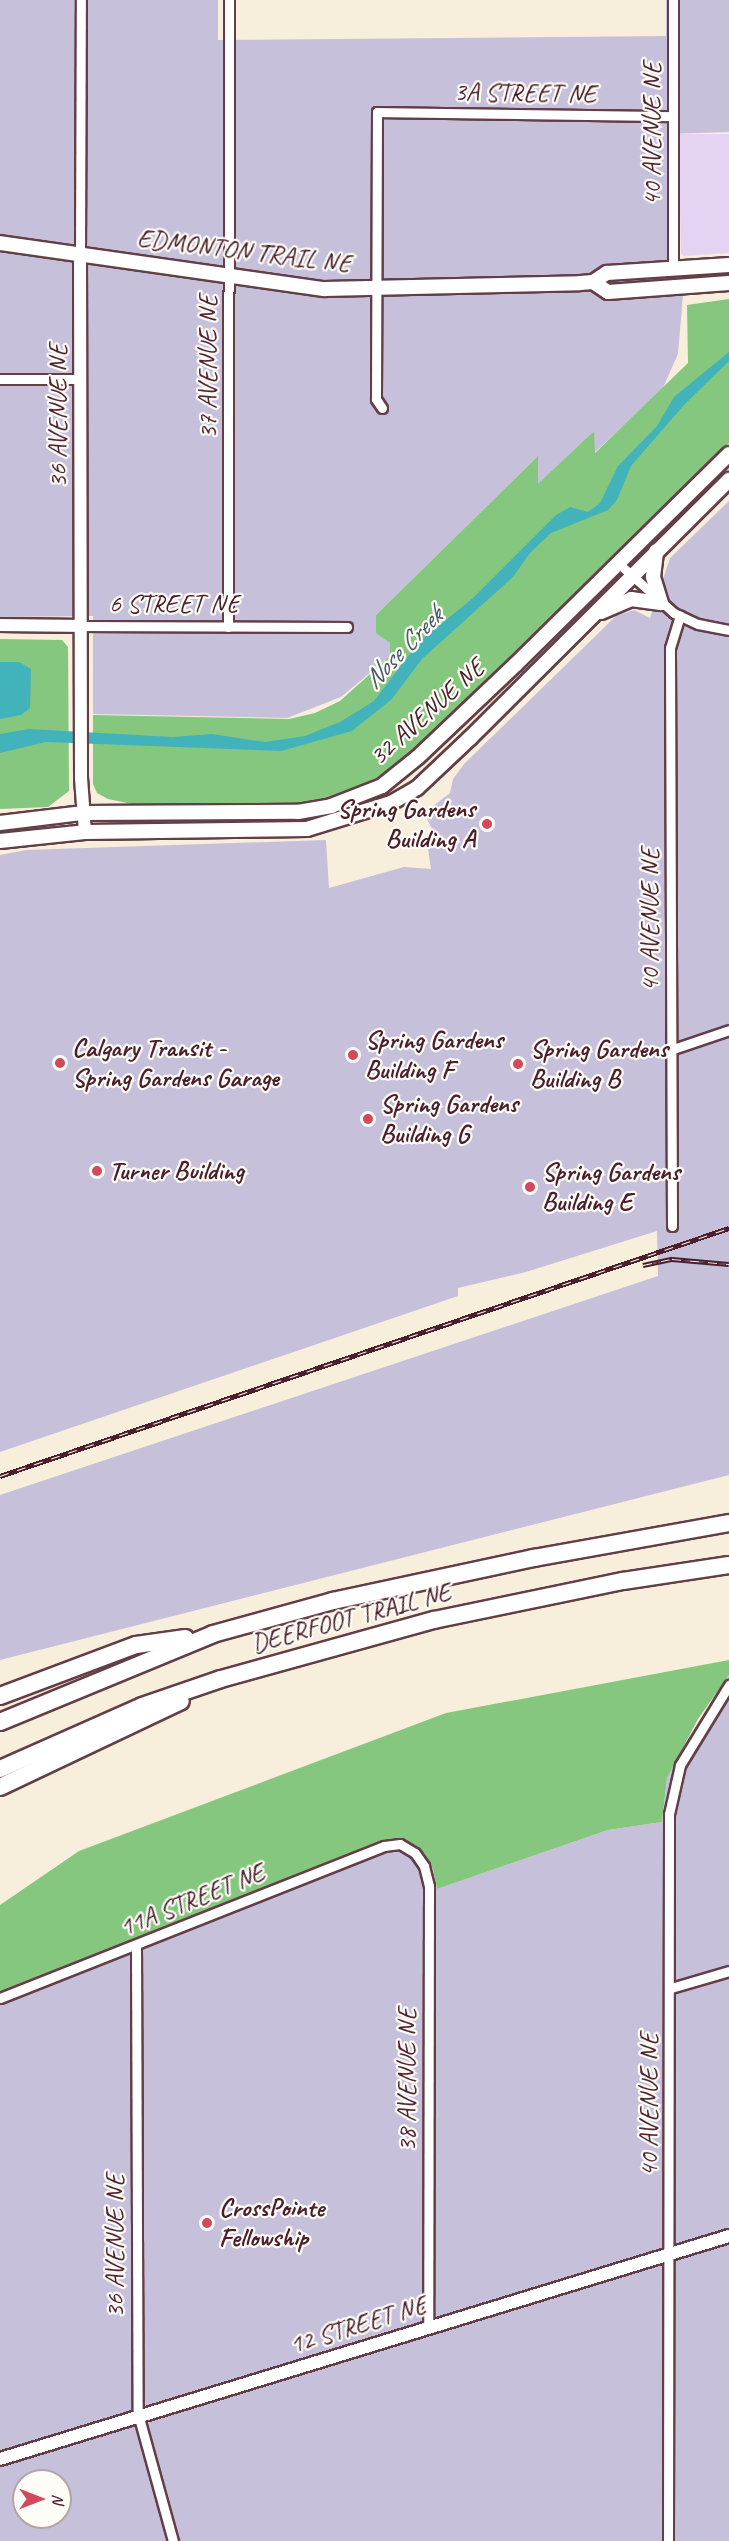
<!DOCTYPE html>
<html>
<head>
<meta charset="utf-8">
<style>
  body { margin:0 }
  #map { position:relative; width:729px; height:2541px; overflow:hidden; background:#f7eedc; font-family:Caveat,sans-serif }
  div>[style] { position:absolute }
  .built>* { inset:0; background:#e4d3f2 }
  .industrial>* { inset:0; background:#c6c0da }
  .green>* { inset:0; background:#86c77f }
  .water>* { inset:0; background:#43b3bb }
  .roads { filter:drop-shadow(2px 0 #643e46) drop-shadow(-2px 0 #643e46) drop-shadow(0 2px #643e46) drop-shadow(0 -2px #643e46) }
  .minor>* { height:9px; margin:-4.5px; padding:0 4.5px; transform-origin:4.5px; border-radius:4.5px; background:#fff }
  .tertiary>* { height:12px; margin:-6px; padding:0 6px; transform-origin:6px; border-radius:6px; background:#fff }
  .secondary>* { height:14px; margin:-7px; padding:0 7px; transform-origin:7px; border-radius:7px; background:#fff }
  .motorway>* { height:16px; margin:-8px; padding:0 8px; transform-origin:8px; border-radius:8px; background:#fff }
  .rail>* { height:5px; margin-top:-2.5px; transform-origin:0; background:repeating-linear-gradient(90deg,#fdfcf7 0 9px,#4a1f2b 0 18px); box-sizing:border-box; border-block:2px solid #4a1f2b }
  .dots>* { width:16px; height:16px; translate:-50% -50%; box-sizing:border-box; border:3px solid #fdfcf7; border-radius:50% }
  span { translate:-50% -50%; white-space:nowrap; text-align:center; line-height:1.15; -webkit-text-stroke:4.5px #fdfcf7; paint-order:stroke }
  .street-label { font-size:26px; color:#4a1f2b }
  .poi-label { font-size:26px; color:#4a1f2b; font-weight:700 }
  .right { translate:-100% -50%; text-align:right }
  .left { translate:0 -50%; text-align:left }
  .water-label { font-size:27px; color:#475a65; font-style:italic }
  .north { position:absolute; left:12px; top:2469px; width:60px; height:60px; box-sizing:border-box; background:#fdfcf7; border:2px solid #b5a4a5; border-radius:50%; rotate:90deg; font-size:16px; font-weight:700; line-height:24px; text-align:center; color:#4a1f2b }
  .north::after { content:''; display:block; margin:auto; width:21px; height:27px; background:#d1495b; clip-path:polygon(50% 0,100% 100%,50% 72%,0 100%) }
</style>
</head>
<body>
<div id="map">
  <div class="built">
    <div style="clip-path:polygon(678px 134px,729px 134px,729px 253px,683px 256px,681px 253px)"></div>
  </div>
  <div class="industrial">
    <div style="clip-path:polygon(0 0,218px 0,218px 40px,666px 36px,666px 0,729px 0,729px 132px,667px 134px,669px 295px,683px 295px,678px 354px,662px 390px,594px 453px,594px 431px,538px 485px,537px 457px,376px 615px,390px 643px,390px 656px,341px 697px,287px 718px,93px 714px,93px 616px,0 617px)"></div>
    <div style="clip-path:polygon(729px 501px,729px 1475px,0 1660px,0 1495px,658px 1276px,657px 1231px,526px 1272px,458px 1288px,458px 1296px,0 1452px,0 855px,26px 850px,326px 840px,329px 888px,404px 867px,431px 869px,427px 842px,435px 835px,424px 813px,450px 793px,453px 779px,464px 764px,616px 616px,634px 610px,650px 618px,670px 558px)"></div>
    <div style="clip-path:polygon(evenodd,729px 1675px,729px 2541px,0 2541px,0 1991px,384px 1842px,405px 1843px,420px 1850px,433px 1869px,437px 1889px,608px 1830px,662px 1822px,667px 1778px,678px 1755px,729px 1675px,24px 2481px,60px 2481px,60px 2517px,24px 2517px,24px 2481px)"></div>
  </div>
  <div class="green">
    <div style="clip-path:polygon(729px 299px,729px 443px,399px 766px,341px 796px,294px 805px,137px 805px,108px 799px,97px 793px,93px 784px,93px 715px,289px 719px,315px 713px,340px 701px,390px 656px,390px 643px,376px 633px,376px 615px,538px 456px,538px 484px,594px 431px,595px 453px,688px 363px,687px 305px)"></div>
    <div style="clip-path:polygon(0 639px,62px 640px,68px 647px,69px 791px,48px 807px,0 809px)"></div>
    <div style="clip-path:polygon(729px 1660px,729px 1675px,698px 1719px,667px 1778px,662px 1822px,608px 1830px,437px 1889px,433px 1869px,420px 1850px,405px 1843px,384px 1842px,0 1991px,0 1905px,79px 1851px,446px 1713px)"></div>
  </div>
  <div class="water">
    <div style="clip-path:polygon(729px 352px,729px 361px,684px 405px,631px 466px,617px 500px,608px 510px,551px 533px,530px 553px,513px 577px,422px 659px,392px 699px,352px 731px,281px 751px,46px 742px,0 753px,0 734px,29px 729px,173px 737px,212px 734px,265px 742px,305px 736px,340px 722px,374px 701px,419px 642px,473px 598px,556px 515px,570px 507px,588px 512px,600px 503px,618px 466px,657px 426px,674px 397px)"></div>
    <div style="clip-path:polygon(0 662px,19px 662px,31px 669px,30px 708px,21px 715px,0 719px)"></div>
  </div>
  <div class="roads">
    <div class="minor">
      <div style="left:673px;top:0;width:268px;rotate:90deg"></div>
      <div style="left:80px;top:254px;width:254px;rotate:-89.8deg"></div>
      <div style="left:0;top:379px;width:80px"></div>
      <div style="left:382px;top:408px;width:11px;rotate:-124deg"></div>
      <div style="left:376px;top:399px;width:287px;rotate:-89.8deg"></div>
      <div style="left:377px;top:112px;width:296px;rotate:0.8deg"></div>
      <div style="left:618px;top:563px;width:75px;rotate:41.8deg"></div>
      <div style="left:674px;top:613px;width:26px;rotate:25deg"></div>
      <div style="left:698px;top:624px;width:32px;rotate:11deg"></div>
      <div style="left:81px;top:626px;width:266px;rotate:0.2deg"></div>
      <div style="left:228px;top:627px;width:627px;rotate:-89.91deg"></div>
      <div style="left:670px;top:1050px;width:62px;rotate:-18.7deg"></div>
      <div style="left:672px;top:1226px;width:578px;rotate:-90.2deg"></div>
      <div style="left:670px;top:648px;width:34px;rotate:-73deg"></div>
      <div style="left:136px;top:1945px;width:469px;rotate:89.8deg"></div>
      <div style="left:138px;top:2414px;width:132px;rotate:74.6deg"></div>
      <div style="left:671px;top:1988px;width:60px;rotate:-16.3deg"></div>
      <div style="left:0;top:1998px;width:413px;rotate:-21.6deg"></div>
      <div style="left:384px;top:1846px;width:16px;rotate:-7deg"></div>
      <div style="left:400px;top:1844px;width:17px;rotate:31deg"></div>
      <div style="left:415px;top:1853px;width:16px;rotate:55deg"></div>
      <div style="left:424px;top:1866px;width:21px;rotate:76deg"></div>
      <div style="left:429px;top:1886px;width:442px;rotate:90.1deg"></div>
      <div style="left:668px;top:2541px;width:727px;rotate:-89.92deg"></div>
      <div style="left:669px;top:1814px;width:50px;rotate:-77.3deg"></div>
      <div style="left:680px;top:1765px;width:94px;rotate:-58.5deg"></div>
    </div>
    <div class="tertiary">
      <div style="left:80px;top:254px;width:524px;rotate:89.89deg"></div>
      <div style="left:81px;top:778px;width:54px;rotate:85.8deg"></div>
      <div style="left:0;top:625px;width:81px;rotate:0.7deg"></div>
      <div style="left:0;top:2459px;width:762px;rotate:-17.01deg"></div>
    </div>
    <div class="secondary">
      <div style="left:0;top:243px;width:327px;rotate:8.1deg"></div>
      <div style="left:324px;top:289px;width:256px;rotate:-1.3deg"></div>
      <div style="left:580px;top:283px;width:13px;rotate:-4deg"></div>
      <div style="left:593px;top:282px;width:17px;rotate:-33deg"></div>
      <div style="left:607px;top:273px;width:122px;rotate:-3.8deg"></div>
      <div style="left:593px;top:282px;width:18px;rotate:34deg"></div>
      <div style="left:608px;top:292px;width:121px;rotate:-4.3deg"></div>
      <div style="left:601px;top:612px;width:33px;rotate:-23deg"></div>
      <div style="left:631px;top:599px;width:30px;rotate:8deg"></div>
      <div style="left:661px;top:603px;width:27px;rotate:-107deg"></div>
      <div style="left:653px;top:577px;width:26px;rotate:-83deg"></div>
      <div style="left:0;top:823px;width:84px;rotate:-6.9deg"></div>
      <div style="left:83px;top:813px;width:215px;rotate:-0.3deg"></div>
      <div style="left:298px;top:812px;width:34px;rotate:-10deg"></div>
      <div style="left:331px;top:806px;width:55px;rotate:-21.4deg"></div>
      <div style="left:382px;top:786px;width:46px;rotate:-38.9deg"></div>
      <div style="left:418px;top:757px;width:135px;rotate:-43.5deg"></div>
      <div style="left:516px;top:664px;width:299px;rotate:-44.6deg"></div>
      <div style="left:0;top:841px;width:85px;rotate:-6deg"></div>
      <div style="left:85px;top:832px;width:222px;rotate:-0.8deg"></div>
      <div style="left:307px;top:829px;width:88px;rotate:-17.2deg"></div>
      <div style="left:391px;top:803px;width:30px;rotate:-30deg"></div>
      <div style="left:417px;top:788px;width:73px;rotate:-43.3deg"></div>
      <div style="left:470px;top:738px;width:366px;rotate:-44.9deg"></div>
    </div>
    <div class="motorway">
      <div style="left:0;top:1696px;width:145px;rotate:-20.6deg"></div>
      <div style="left:136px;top:1645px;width:50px;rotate:-8deg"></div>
      <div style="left:0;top:1722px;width:230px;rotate:-22.4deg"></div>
      <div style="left:213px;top:1634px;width:124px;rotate:-15.4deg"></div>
      <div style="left:333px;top:1601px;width:206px;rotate:-12.1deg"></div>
      <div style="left:534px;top:1558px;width:198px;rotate:-10.2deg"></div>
      <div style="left:0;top:1769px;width:155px;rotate:-23.9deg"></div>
      <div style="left:142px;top:1706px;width:83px;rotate:-18.9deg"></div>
      <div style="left:221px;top:1679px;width:221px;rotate:-15.5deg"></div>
      <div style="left:434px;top:1620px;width:193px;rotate:-11.7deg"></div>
      <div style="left:623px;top:1581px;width:107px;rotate:-8.6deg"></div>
      <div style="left:0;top:1787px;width:200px;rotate:-25.4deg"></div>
    </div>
  </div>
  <div class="rail">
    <div style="left:643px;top:1265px;width:30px;rotate:-12deg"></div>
    <div style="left:672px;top:1259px;width:57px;rotate:5deg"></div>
    <div style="left:0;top:1476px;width:770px;rotate:-18.79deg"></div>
  </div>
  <div class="dots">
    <div style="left:487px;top:824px;background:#d1495b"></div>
    <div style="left:353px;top:1055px;background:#d1495b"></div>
    <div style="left:60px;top:1063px;background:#d1495b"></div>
    <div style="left:518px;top:1064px;background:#d1495b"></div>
    <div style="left:368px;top:1119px;background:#d1495b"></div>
    <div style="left:97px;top:1171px;background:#d1495b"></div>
    <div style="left:530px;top:1187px;background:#d1495b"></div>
    <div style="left:207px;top:2223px;background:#d1495b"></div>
  </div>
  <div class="street-label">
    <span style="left:525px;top:93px;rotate:1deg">3A STREET NE</span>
    <span style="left:652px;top:134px;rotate:-90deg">40 AVENUE NE</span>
    <span style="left:244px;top:251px;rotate:7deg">EDMONTON TRAIL NE</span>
    <span style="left:208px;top:367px;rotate:-90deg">37 AVENUE NE</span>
    <span style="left:58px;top:416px;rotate:-90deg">36 AVENUE NE</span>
    <span style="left:174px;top:604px">6 STREET NE</span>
    <span style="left:427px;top:712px;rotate:-42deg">32 AVENUE NE</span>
    <span style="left:650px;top:920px;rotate:-90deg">40 AVENUE NE</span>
    <span style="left:351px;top:1618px;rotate:-15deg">DEERFOOT TRAIL NE</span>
    <span style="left:192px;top:1900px;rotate:-22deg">11A STREET NE</span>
    <span style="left:407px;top:2080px;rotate:-90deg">38 AVENUE NE</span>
    <span style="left:649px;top:2105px;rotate:-90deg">40 AVENUE NE</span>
    <span style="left:115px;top:2246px;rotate:-90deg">36 AVENUE NE</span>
    <span style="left:358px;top:2325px;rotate:-17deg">12 STREET NE</span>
  </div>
  <div class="poi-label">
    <span class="right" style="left:475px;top:824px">Spring Gardens<br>Building A</span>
    <span class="left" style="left:365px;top:1055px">Spring Gardens<br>Building F</span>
    <span class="left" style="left:72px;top:1063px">Calgary Transit -<br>Spring Gardens Garage</span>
    <span class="left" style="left:530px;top:1064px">Spring Gardens<br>Building B</span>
    <span class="left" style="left:380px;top:1119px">Spring Gardens<br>Building G</span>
    <span class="left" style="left:109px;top:1171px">Turner Building</span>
    <span class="left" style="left:542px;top:1187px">Spring Gardens<br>Building E</span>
    <span class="left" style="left:219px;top:2223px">CrossPointe<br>Fellowship</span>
  </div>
  <div class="water-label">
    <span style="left:403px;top:648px;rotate:-46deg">Nose Creek</span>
  </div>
  <div class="north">N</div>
</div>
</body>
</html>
